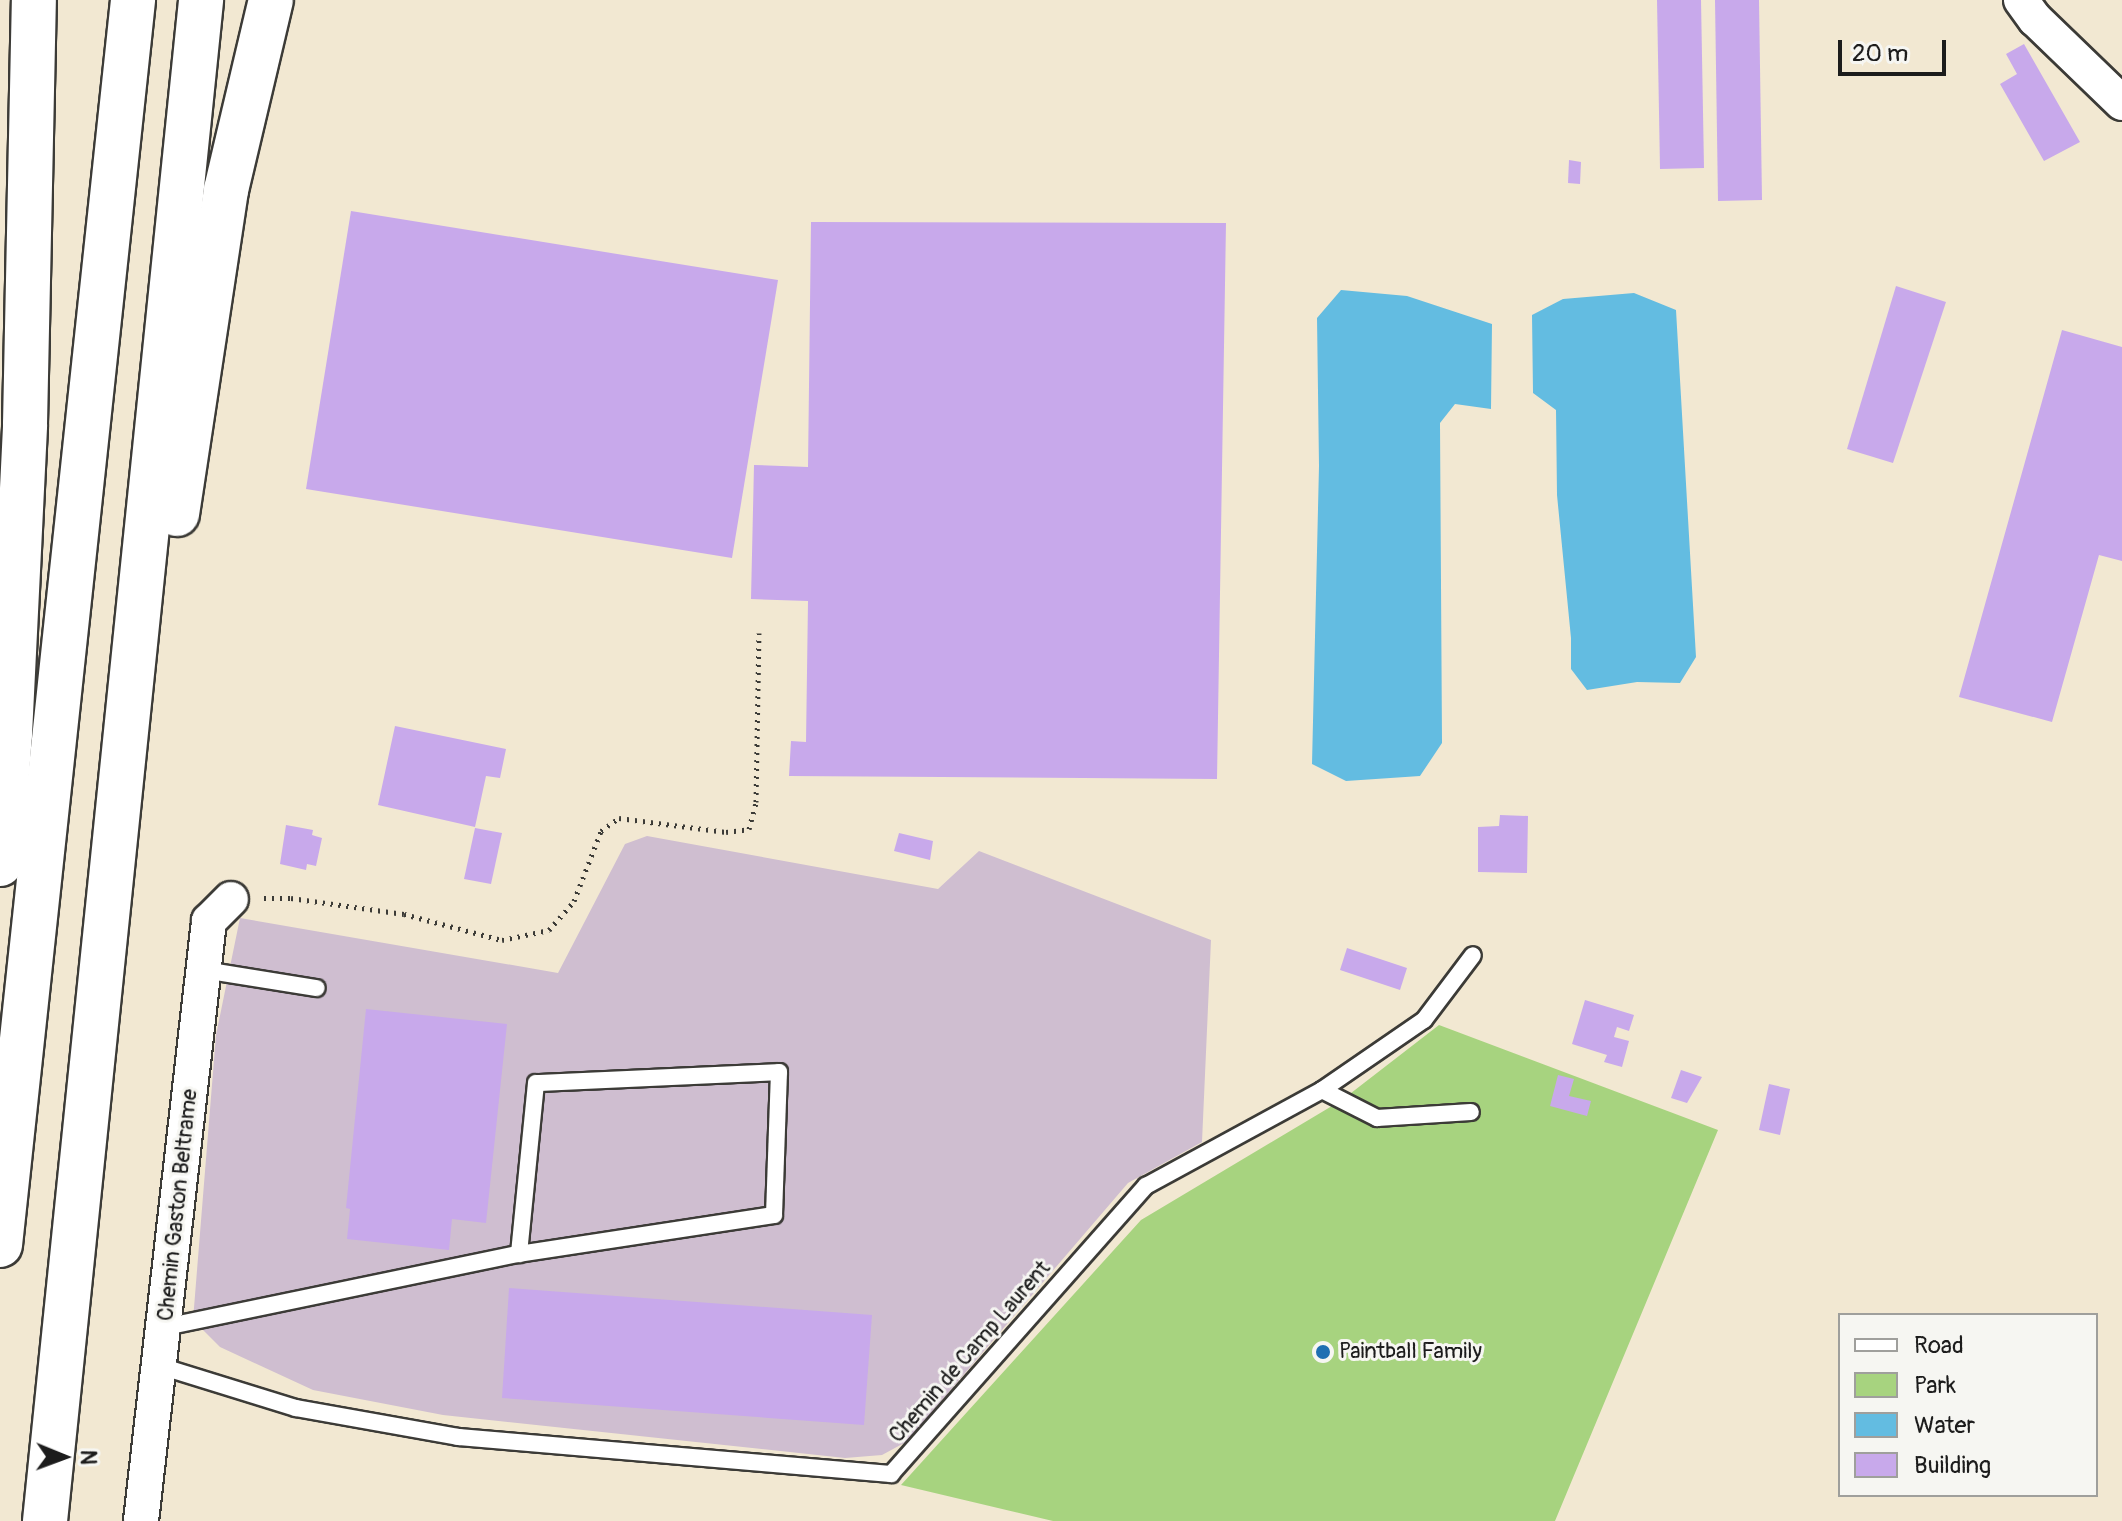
<!DOCTYPE html>
<html>
<head>
<meta charset="utf-8">
<style>
  body { margin:0 }
  #map { position:relative; width:2122px; height:1521px; overflow:hidden; background:#f2e8d2; font-family:Pangolin,sans-serif }
  div>[style] { position:absolute }
  .industrial>* { inset:0; background:#cfbed0 }
  .green>* { inset:0; background:#a7d37f }
  .water>* { inset:0; background:#63bce1 }
  .building>* { inset:0; background:#c8a9eb }
  .path>* { height:5px; margin-top:-2.5px; transform-origin:0; background:repeating-linear-gradient(90deg,#3c3b37 0 2px,transparent 0 8px) }
  .roads { filter:drop-shadow(2px 0 #3c3b37) drop-shadow(-2px 0 #3c3b37) drop-shadow(0 2px #3c3b37) drop-shadow(0 -2px #3c3b37) }
  .service>* { height:16px; margin:-8px; padding:0 8px; transform-origin:8px; border-radius:8px; background:#fff }
  .minor>* { height:34px; margin:-17px; padding:0 17px; transform-origin:17px; border-radius:17px; background:#fff }
  .motorway>* { height:44px; margin:-22px; padding:0 22px; transform-origin:22px; border-radius:22px; background:#fff }
  .dots>* { width:22px; height:22px; translate:-50% -50%; box-sizing:border-box; border:4px solid #f6f6f2; border-radius:50% }
  span { translate:-50% -50%; white-space:nowrap; text-align:center; line-height:1.15; -webkit-text-stroke:6px #f6f6f2; paint-order:stroke }
  .street-label { font-size:22px; color:#1c1c1c }
  .poi-label { font-size:22px; color:#1c1c1c }
  .left { translate:0 -50%; text-align:left }
  .legend { position:absolute; left:1838px; top:1313px; width:260px; height:184px; box-sizing:border-box; background:#f6f6f2; border:2px solid #9f9f9c; margin:0; padding:10px 14px; list-style:none; font-size:24px; color:#1c1c1c }
  .legend li { display:flex; align-items:center; gap:16px; height:40px }
  .legend b { width:40px; border:2px solid #9f9f9c }
  .north { position:absolute; left:24px; top:1417px; width:80px; height:80px; -webkit-text-stroke:6px #f6f6f2; paint-order:stroke; rotate:91deg; font-size:22px; font-weight:700; line-height:32px; text-align:center; color:#1c1c1c }
  .north::after { content:''; display:block; margin:auto; width:28px; height:36px; background:#1c1c1c; clip-path:polygon(50% 0,100% 100%,50% 72%,0 100%) }
  .scale { position:absolute; left:1838px; top:40px; width:108px; height:36px; box-sizing:border-box; border:4px solid #1c1c1c; border-top:0; padding-left:10px; font-size:24px; line-height:28px; white-space:nowrap; color:#1c1c1c; -webkit-text-stroke:6px #f6f6f2; paint-order:stroke }
</style>
</head>
<body>
<div id="map">
  <div class="industrial">
    <div style="clip-path:polygon(647px 836px,938px 889px,979px 851px,1211px 940px,1202px 1142px,1128px 1183px,906px 1442px,882px 1455px,845px 1458px,443px 1415px,313px 1390px,220px 1347px,193px 1320px,216px 1035px,240px 918px,558px 973px,625px 844px)"></div>
  </div>
  <div class="green">
    <div style="clip-path:polygon(1439px 1025px,1718px 1130px,1555px 1521px,1053px 1521px,901px 1485px,1141px 1220px,1342px 1100px)"></div>
  </div>
  <div class="water">
    <div style="clip-path:polygon(1341px 290px,1407px 296px,1492px 324px,1491px 409px,1455px 404px,1440px 423px,1442px 743px,1420px 776px,1346px 781px,1312px 764px,1319px 466px,1317px 318px)"></div>
    <div style="clip-path:polygon(1634px 293px,1676px 310px,1696px 657px,1680px 683px,1637px 682px,1587px 690px,1571px 669px,1571px 638px,1557px 495px,1556px 410px,1533px 393px,1532px 315px,1563px 299px)"></div>
  </div>
  <div class="building">
    <div style="clip-path:polygon(1657px 0,1701px 0,1704px 168px,1660px 169px)"></div>
    <div style="clip-path:polygon(1715px 0,1759px 0,1762px 200px,1718px 201px)"></div>
    <div style="clip-path:polygon(2024px 44px,2080px 142px,2044px 161px,2000px 84px,2017px 74px,2006px 54px)"></div>
    <div style="clip-path:polygon(1569px 160px,1581px 162px,1580px 184px,1568px 183px)"></div>
    <div style="clip-path:polygon(351px 211px,778px 280px,732px 558px,306px 489px)"></div>
    <div style="clip-path:polygon(811px 222px,1226px 223px,1217px 779px,789px 776px,791px 741px,806px 742px,808px 601px,751px 599px,754px 465px,808px 467px)"></div>
    <div style="clip-path:polygon(1896px 286px,1946px 302px,1893px 463px,1847px 449px)"></div>
    <div style="clip-path:polygon(2062px 330px,2122px 347px,2122px 561px,2099px 555px,2052px 722px,1959px 697px)"></div>
    <div style="clip-path:polygon(395px 726px,506px 749px,500px 778px,486px 776px,475px 827px,378px 805px)"></div>
    <div style="clip-path:polygon(1500px 815px,1528px 816px,1527px 873px,1478px 872px,1478px 827px,1499px 826px)"></div>
    <div style="clip-path:polygon(286px 825px,313px 830px,312px 835px,322px 838px,316px 866px,307px 864px,306px 870px,280px 864px)"></div>
    <div style="clip-path:polygon(475px 828px,502px 833px,491px 884px,464px 879px)"></div>
    <div style="clip-path:polygon(899px 833px,933px 841px,930px 860px,894px 851px)"></div>
    <div style="clip-path:polygon(1347px 948px,1407px 968px,1400px 990px,1340px 970px)"></div>
    <div style="clip-path:polygon(1585px 1000px,1634px 1015px,1629px 1031px,1617px 1027px,1614px 1037px,1629px 1041px,1622px 1067px,1604px 1062px,1607px 1055px,1572px 1044px)"></div>
    <div style="clip-path:polygon(366px 1009px,507px 1024px,486px 1223px,452px 1219px,449px 1250px,347px 1239px,350px 1209px,346px 1208px)"></div>
    <div style="clip-path:polygon(1681px 1070px,1702px 1077px,1687px 1103px,1671px 1098px)"></div>
    <div style="clip-path:polygon(1558px 1075px,1574px 1079px,1569px 1096px,1591px 1101px,1587px 1116px,1550px 1106px)"></div>
    <div style="clip-path:polygon(1769px 1084px,1790px 1089px,1780px 1135px,1759px 1130px)"></div>
    <div style="clip-path:polygon(509px 1288px,872px 1315px,864px 1425px,502px 1398px)"></div>
  </div>
  <div class="path">
    <div style="left:264px;top:898px;width:27px"></div>
    <div style="left:291px;top:898px;width:114px;rotate:8.1deg"></div>
    <div style="left:404px;top:914px;width:101px;rotate:14.9deg"></div>
    <div style="left:502px;top:940px;width:48px;rotate:-12deg"></div>
    <div style="left:549px;top:930px;width:38px;rotate:-49deg"></div>
    <div style="left:574px;top:901px;width:75px;rotate:-68.9deg"></div>
    <div style="left:601px;top:831px;width:22px;rotate:-36deg"></div>
    <div style="left:619px;top:818px;width:108px;rotate:7.5deg"></div>
    <div style="left:726px;top:832px;width:23px;rotate:-7deg"></div>
    <div style="left:749px;top:829px;width:28px;rotate:-75deg"></div>
    <div style="left:756px;top:802px;width:169px;rotate:-89deg"></div>
  </div>
  <div class="roads">
    <div class="service">
      <div style="left:204px;top:970px;width:114px;rotate:9.1deg"></div>
      <div style="left:1322px;top:1090px;width:62px;rotate:27deg"></div>
      <div style="left:1377px;top:1118px;width:94px;rotate:-3.7deg"></div>
      <div style="left:165px;top:1327px;width:361px;rotate:-11.7deg"></div>
      <div style="left:519px;top:1254px;width:258px;rotate:-8.7deg"></div>
      <div style="left:774px;top:1215px;width:143px;rotate:-88deg"></div>
      <div style="left:779px;top:1072px;width:243px;rotate:177.4deg"></div>
      <div style="left:536px;top:1083px;width:172px;rotate:95.7deg"></div>
      <div style="left:160px;top:1366px;width:142px;rotate:17.2deg"></div>
      <div style="left:296px;top:1408px;width:165px;rotate:10.1deg"></div>
      <div style="left:458px;top:1437px;width:435px;rotate:4.9deg"></div>
      <div style="left:891px;top:1474px;width:385px;rotate:-48.5deg"></div>
      <div style="left:1146px;top:1186px;width:200px;rotate:-28.6deg"></div>
      <div style="left:1322px;top:1090px;width:124px;rotate:-34.5deg"></div>
      <div style="left:1424px;top:1020px;width:81px;rotate:-53deg"></div>
    </div>
    <div class="minor">
      <div style="left:2021px;top:0;width:24px;rotate:54deg"></div>
      <div style="left:2035px;top:19px;width:121px;rotate:44deg"></div>
      <div style="left:141px;top:1521px;width:604px;rotate:-83.53deg"></div>
      <div style="left:209px;top:921px;width:31px;rotate:-45deg"></div>
    </div>
    <div class="motorway">
      <div style="left:177px;top:514px;width:328px;rotate:-81.4deg"></div>
      <div style="left:226px;top:190px;width:195px;rotate:-76.7deg"></div>
      <div style="left:0;top:864px;width:130px;rotate:-85.6deg"></div>
      <div style="left:10px;top:734px;width:310px;rotate:-87.2deg"></div>
      <div style="left:25px;top:424px;width:424px;rotate:-88.8deg"></div>
      <div style="left:0;top:1245px;width:1252px;rotate:-83.9deg"></div>
      <div style="left:45px;top:1521px;width:1529px;rotate:-84.14deg"></div>
    </div>
  </div>
  <div class="dots">
    <div style="left:1323px;top:1352px;background:#1f6fb2"></div>
  </div>
  <div class="street-label">
    <span style="left:178px;top:1205px;rotate:-84deg">Chemin Gaston Beltrame</span>
    <span style="left:970px;top:1352px;rotate:-49deg">Chemin de Camp Laurent</span>
  </div>
  <div class="poi-label">
    <span class="left" style="left:1339px;top:1352px">Paintball Family</span>
  </div>
  <ul class="legend">
  <li><b style="height:10px;background:#fff"></b>Road</li>
  <li><b style="height:22px;background:#a7d37f"></b>Park</li>
  <li><b style="height:22px;background:#63bce1"></b>Water</li>
  <li><b style="height:22px;background:#c8a9eb"></b>Building</li>
  </ul>
  <div class="north">N</div>
  <div class="scale">20 m</div>
</div>
</body>
</html>
